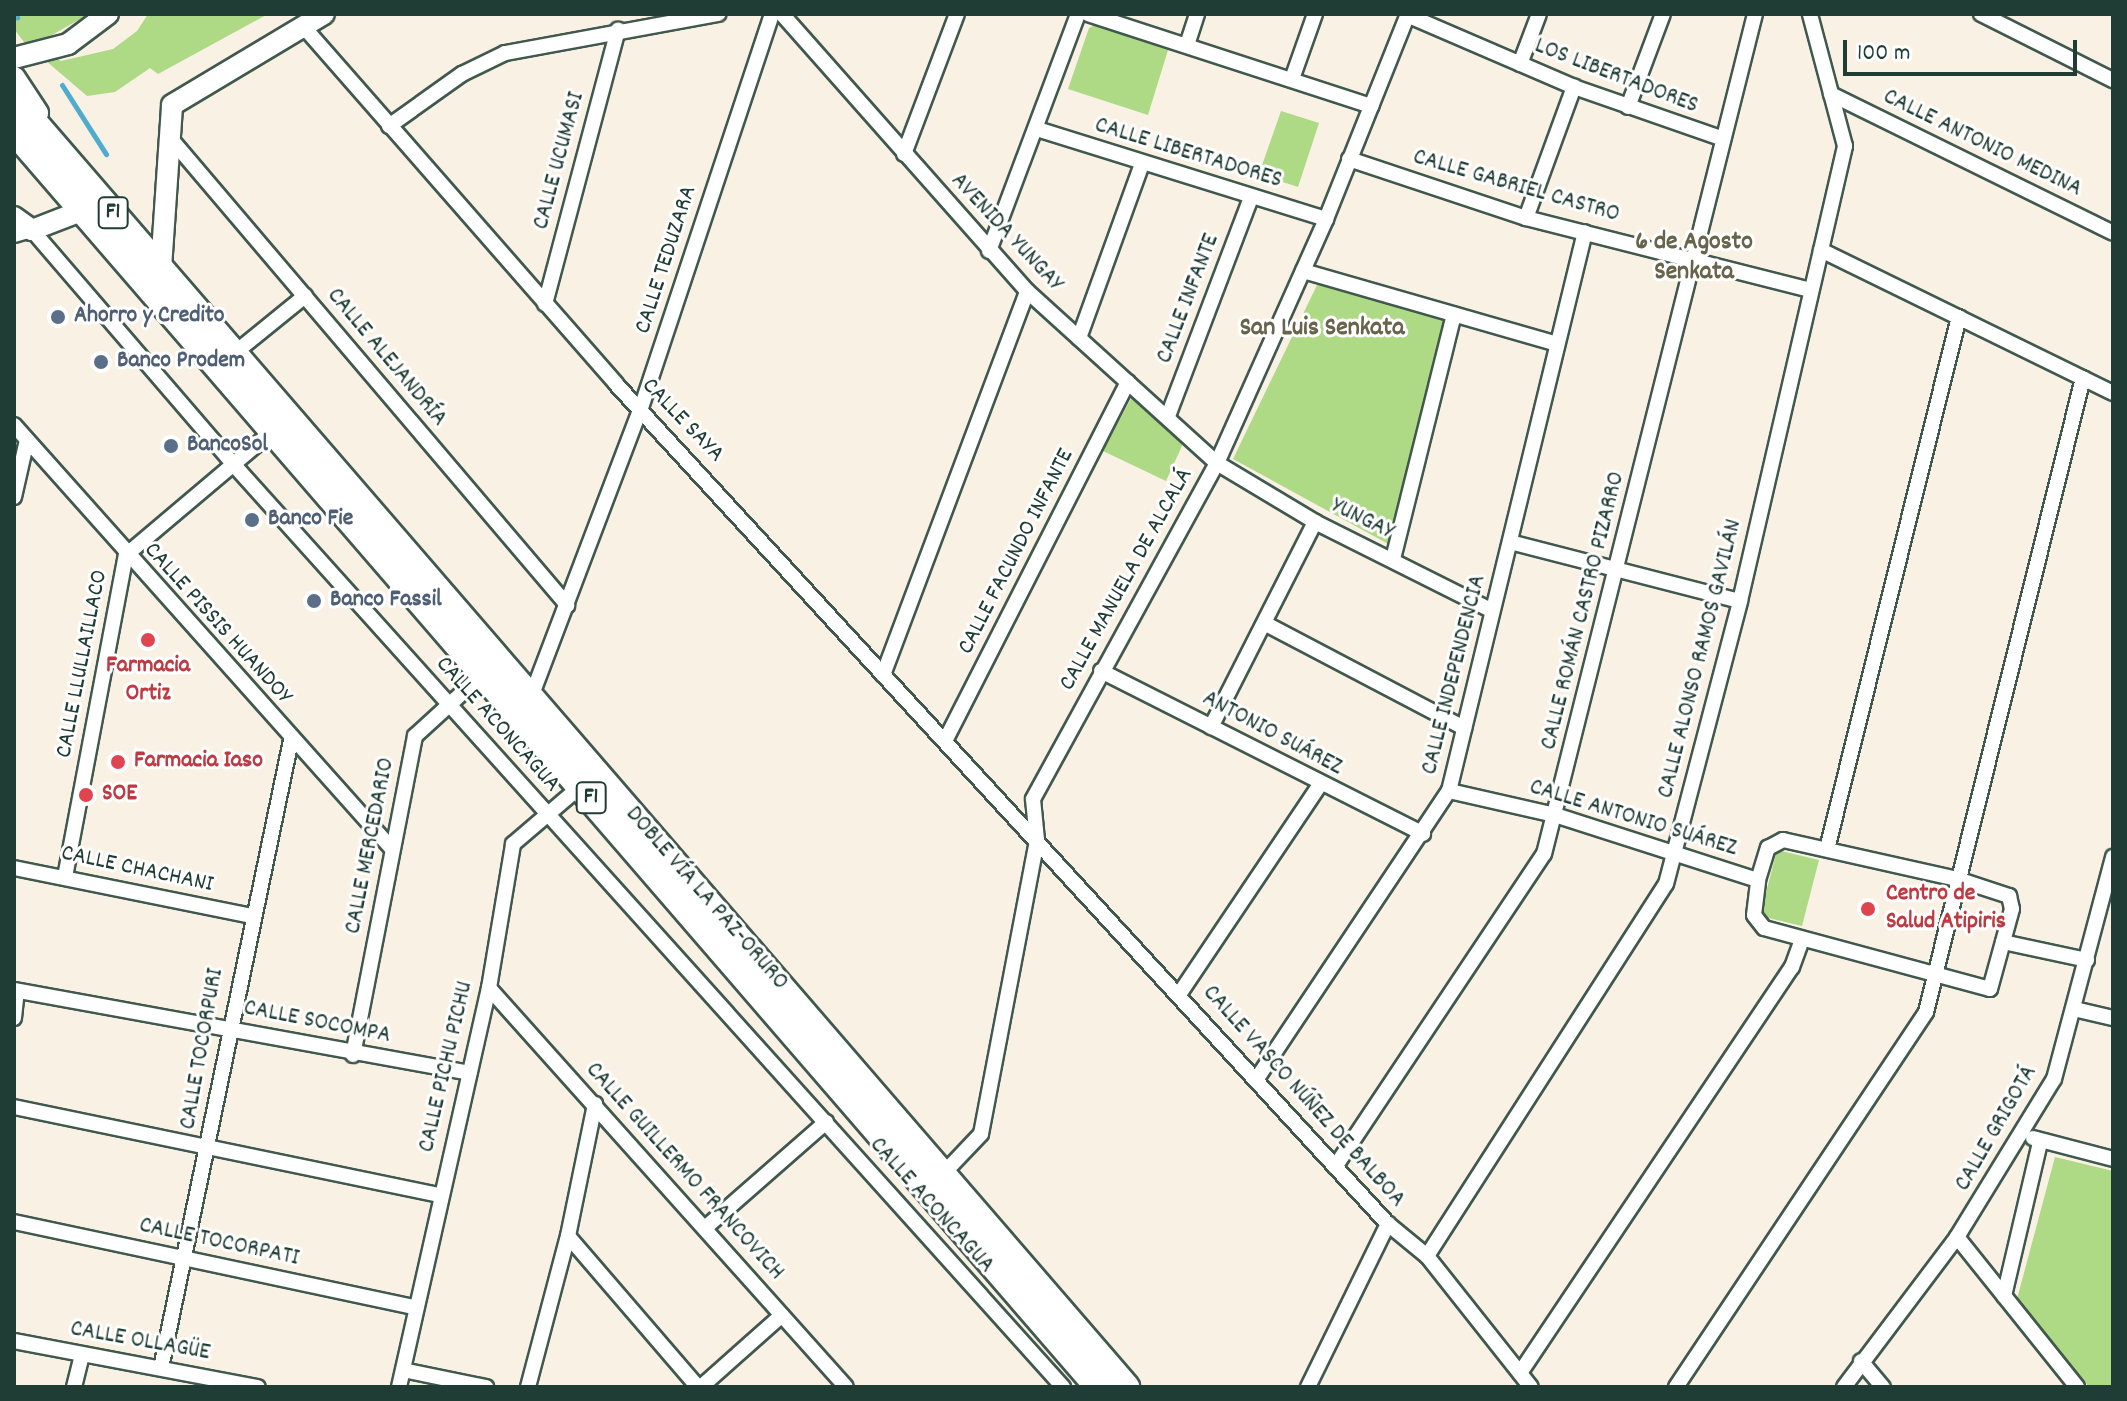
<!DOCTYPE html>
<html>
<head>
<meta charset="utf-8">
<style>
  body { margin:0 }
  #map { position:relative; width:2127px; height:1401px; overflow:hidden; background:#f9f1e3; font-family:Dekko,sans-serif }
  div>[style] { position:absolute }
  .green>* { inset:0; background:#aed985 }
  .stream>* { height:5px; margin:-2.5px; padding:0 2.5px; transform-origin:2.5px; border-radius:2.5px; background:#4facce }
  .roads { filter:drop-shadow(2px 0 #40584e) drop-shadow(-2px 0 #40584e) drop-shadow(0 2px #40584e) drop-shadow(0 -2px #40584e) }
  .street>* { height:14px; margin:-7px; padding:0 7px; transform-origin:7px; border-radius:7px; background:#fff }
  .secondary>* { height:20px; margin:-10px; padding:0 10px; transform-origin:10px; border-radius:10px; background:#fff }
  .primary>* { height:22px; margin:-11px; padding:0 11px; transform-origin:11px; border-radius:11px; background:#fff }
  .highway>* { height:26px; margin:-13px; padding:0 13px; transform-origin:13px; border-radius:13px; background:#fff }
  .dots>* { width:22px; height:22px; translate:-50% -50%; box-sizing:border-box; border:4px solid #fff; border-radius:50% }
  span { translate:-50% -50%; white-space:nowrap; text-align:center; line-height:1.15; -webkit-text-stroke:6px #fff; paint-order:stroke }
  .shield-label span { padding:2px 6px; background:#fff; border:2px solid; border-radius:6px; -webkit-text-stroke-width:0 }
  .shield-label { font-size:22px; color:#1f3d34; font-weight:700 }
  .street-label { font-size:24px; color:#1f3d34 }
  .service-label { font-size:24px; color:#4e5e75; font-weight:700 }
  .left { translate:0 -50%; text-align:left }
  .health-label { font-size:24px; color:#be3a42; font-weight:700 }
  .neighbourhood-label { font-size:26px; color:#67644b; font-weight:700 }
  .frame { position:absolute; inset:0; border:16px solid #1f3d34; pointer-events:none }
  .scale { position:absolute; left:1843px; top:40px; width:234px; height:36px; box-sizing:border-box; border:4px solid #1f3d34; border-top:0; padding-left:10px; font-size:24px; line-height:28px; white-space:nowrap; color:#1f3d34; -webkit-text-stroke:6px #fff; paint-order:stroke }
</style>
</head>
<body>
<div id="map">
  <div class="green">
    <div style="clip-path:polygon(14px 14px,89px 14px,36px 44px,61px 61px,113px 49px,137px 31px,148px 14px,268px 14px,158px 74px,150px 68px,115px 92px,87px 96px,24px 42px,14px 29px)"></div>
    <div style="clip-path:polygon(1095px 25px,1168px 50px,1148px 115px,1068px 89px,1089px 28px)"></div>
    <div style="clip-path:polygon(1281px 111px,1319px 123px,1298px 187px,1259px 174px)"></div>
    <div style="clip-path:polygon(1318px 283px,1445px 318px,1392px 546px,1233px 459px)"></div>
    <div style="clip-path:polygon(1135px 391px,1186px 437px,1166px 481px,1103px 451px)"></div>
    <div style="clip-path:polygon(1777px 850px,1819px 860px,1802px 926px,1760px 916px)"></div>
    <div style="clip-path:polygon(2055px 1157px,2113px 1171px,2113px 1387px,2089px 1387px,2017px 1299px)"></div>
  </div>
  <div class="stream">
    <div style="left:15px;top:14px;width:4px;rotate:56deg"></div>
    <div style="left:62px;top:85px;width:82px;rotate:57.5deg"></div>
  </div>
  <div class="roads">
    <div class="street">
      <div style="left:782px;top:14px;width:370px;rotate:48.5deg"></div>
      <div style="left:1027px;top:291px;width:256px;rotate:42.2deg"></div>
      <div style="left:1217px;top:463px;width:114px;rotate:31deg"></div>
      <div style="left:1315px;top:522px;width:197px;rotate:26.6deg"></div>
      <div style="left:1088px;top:14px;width:298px;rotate:18deg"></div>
      <div style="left:1981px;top:14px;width:148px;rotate:26.6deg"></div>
      <div style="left:1407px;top:15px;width:182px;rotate:23.3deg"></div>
      <div style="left:1574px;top:87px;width:158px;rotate:19.2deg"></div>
      <div style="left:303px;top:26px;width:476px;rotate:48.8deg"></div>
      <div style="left:616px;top:384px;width:1141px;rotate:47.42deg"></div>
      <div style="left:1388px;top:1224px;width:50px;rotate:39.4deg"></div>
      <div style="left:1427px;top:1256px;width:167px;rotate:51.6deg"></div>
      <div style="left:1187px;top:45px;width:33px;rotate:-72deg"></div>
      <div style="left:1520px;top:64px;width:53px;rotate:-69.2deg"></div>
      <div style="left:1292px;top:79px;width:69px;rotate:-70.5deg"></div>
      <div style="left:1831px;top:94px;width:314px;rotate:26.2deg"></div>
      <div style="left:1628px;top:107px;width:99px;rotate:-69.4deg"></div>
      <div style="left:389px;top:126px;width:90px;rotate:-35.5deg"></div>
      <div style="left:462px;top:74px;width:48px;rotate:-26deg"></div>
      <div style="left:505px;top:53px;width:217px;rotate:-10.4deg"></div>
      <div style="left:1037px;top:129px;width:303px;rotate:17.3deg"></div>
      <div style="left:171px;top:139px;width:612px;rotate:49.64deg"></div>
      <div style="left:904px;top:154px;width:150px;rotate:-69.3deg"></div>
      <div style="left:1349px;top:159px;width:187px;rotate:18.4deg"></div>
      <div style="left:1526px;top:218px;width:293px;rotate:14.2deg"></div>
      <div style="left:1526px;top:218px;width:140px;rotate:-69.9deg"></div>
      <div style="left:14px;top:235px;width:19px;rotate:-16deg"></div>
      <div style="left:32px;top:230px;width:310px;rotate:49.3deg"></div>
      <div style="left:234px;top:465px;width:1240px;rotate:48.04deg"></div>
      <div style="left:1821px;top:250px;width:325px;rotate:26.1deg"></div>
      <div style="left:989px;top:251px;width:253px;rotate:-69.4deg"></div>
      <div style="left:1303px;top:271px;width:264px;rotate:16deg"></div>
      <div style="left:545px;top:304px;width:284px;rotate:-75.1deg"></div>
      <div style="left:1079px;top:338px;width:185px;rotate:-70.1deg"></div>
      <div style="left:236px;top:352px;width:89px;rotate:-39.1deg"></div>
      <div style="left:1168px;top:416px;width:233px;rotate:-69.2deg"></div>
      <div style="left:14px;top:425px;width:568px;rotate:48.28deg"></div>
      <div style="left:14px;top:497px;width:58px;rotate:-77.2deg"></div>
      <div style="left:1510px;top:542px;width:237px;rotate:14.4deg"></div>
      <div style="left:1393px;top:559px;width:252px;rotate:-76deg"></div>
      <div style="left:1266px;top:624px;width:224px;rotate:27.7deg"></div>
      <div style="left:1101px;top:671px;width:361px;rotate:26.8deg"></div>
      <div style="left:883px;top:675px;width:410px;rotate:-69.4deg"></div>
      <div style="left:531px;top:697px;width:309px;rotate:-69.2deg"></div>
      <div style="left:641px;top:408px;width:415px;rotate:-71.6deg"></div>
      <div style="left:1211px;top:727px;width:230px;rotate:-63.1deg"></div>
      <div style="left:945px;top:741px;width:403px;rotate:-63deg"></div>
      <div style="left:1449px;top:791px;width:109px;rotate:12.8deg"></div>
      <div style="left:1555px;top:815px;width:213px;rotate:17.8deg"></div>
      <div style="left:1783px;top:840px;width:178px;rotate:12.6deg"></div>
      <div style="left:1957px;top:879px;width:55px;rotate:18.1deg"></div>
      <div style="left:2009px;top:896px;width:13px;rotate:77deg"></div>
      <div style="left:2012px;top:909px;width:83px;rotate:105.4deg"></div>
      <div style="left:1990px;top:989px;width:234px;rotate:-164.9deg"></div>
      <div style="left:1764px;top:928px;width:16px;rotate:-128deg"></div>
      <div style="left:1754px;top:915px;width:35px;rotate:-83deg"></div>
      <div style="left:1758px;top:880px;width:34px;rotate:-73deg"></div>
      <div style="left:1768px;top:848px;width:17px;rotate:-28deg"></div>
      <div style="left:1827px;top:849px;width:548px;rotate:-76.07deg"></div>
      <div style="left:14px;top:868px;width:242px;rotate:11.4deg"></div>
      <div style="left:65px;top:877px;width:328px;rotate:-79.3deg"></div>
      <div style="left:126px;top:555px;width:194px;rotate:-40.2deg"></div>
      <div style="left:2003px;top:942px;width:86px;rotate:12.1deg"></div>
      <div style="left:489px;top:988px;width:535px;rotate:48.18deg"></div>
      <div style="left:14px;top:990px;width:463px;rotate:10.3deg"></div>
      <div style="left:1180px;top:993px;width:251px;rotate:-56.1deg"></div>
      <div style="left:2074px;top:1009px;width:40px;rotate:13deg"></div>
      <div style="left:14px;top:1018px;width:27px;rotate:-84deg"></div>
      <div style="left:353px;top:1055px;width:325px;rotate:-79deg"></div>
      <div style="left:415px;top:736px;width:92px;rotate:-42.4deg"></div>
      <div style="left:1256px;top:1080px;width:348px;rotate:-56.3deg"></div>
      <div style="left:1449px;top:791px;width:575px;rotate:-76.33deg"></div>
      <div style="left:14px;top:1107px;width:434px;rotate:11.7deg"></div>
      <div style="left:2033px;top:1138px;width:83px;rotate:14.7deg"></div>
      <div style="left:1335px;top:1167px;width:376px;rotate:-56.3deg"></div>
      <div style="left:1544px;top:854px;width:866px;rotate:-75.9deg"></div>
      <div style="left:943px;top:1174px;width:55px;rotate:-46.5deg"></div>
      <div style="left:981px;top:1134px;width:299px;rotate:-79.2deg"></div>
      <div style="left:1037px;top:840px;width:41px;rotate:-95.6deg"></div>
      <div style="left:1033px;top:799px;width:383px;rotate:-61.3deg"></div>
      <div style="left:1217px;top:463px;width:267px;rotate:-65.9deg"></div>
      <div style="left:1326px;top:219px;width:221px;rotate:-68.2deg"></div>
      <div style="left:14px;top:1222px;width:409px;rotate:12deg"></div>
      <div style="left:705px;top:1228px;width:161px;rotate:-41.2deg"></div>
      <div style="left:568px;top:1236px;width:199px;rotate:49.3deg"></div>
      <div style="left:1957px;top:1237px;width:192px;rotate:51.3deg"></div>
      <div style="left:1427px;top:1256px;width:442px;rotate:-57.3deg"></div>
      <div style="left:1666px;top:884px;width:293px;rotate:-75.3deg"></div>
      <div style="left:1740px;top:601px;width:467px;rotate:-77deg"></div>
      <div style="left:1845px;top:146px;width:137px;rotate:-104.9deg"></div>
      <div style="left:2004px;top:1296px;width:157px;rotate:-76.8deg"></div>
      <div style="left:14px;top:1341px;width:248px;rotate:10.7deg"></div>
      <div style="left:1861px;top:1361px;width:34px;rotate:50deg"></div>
      <div style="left:161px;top:1368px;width:641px;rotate:-78.3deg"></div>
      <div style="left:403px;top:1370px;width:85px;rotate:11.6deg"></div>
      <div style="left:1520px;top:1373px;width:489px;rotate:-56.2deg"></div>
      <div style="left:1792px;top:967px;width:30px;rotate:-70deg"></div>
      <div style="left:74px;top:1387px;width:33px;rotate:-76deg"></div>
      <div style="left:399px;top:1387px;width:409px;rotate:-77.3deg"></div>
      <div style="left:489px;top:988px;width:146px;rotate:-80.5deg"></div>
      <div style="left:513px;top:844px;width:89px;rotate:-40.5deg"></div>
      <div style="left:528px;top:1387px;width:156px;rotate:-75.2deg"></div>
      <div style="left:568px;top:1236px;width:135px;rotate:-78.4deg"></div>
      <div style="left:701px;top:1387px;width:108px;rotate:-41.6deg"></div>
      <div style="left:1308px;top:1387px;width:182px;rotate:-63.9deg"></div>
      <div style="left:1676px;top:1387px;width:451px;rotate:-56.3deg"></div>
      <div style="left:1926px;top:1012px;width:653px;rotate:-76.09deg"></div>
      <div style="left:1844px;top:1387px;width:188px;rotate:-53deg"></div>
      <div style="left:1957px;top:1237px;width:185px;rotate:-58.5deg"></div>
      <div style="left:2054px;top:1079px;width:230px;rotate:-75.1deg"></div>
    </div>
    <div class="secondary">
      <div style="left:14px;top:58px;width:56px;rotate:-14.5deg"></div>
      <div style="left:68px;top:44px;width:50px;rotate:-36.9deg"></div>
      <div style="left:14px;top:217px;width:22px;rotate:36deg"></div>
      <div style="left:32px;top:230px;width:53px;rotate:-21.2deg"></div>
      <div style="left:161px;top:268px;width:163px;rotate:-86.1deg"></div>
      <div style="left:172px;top:105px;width:177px;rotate:-30.9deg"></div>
    </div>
    <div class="primary">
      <div style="left:14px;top:78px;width:42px;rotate:56.7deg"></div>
    </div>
    <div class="highway">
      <div style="left:14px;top:99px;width:1702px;rotate:49.19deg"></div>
      <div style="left:14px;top:131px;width:1659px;rotate:49.2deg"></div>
    </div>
  </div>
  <div class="dots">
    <div style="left:58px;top:317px;background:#5c6f8a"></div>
    <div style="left:101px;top:362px;background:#5c6f8a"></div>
    <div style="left:171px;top:446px;background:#5c6f8a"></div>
    <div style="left:252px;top:520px;background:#5c6f8a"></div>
    <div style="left:314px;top:601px;background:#5c6f8a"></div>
    <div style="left:148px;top:640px;background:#e0444e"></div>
    <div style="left:118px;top:762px;background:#e0444e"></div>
    <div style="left:86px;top:795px;background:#e0444e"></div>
    <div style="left:1868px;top:909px;background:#e0444e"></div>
  </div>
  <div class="shield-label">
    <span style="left:113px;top:213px">F1</span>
    <span style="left:591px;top:798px">F1</span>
  </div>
  <div class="street-label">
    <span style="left:1616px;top:77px;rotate:21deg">LOS LIBERTADORES</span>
    <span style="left:1982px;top:144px;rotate:26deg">CALLE ANTONIO MEDINA</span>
    <span style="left:1188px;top:154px;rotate:17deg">CALLE LIBERTADORES</span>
    <span style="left:560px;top:161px;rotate:-75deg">CALLE UCUMASI</span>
    <span style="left:1516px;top:187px;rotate:16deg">CALLE GABRIEL CASTRO</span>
    <span style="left:1006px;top:233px;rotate:47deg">AVENIDA YUNGAY</span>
    <span style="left:667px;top:260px;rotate:-72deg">CALLE TEDUZARA</span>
    <span style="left:1189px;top:299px;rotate:-69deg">CALLE INFANTE</span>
    <span style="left:386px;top:358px;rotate:50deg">CALLE ALEJANDRÍA</span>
    <span style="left:682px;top:421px;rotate:46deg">CALLE SAYA</span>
    <span style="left:1362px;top:520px;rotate:26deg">YUNGAY</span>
    <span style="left:1017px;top:552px;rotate:-63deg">CALLE FACUNDO INFANTE</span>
    <span style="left:1127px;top:580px;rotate:-61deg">CALLE MANUELA DE ALCALÁ</span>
    <span style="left:1584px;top:611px;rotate:-76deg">CALLE ROMÁN CASTRO PIZARRO</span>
    <span style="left:217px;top:624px;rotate:48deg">CALLE PISSIS HUANDOY</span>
    <span style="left:1701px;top:659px;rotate:-76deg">CALLE ALONSO RAMOS GAVILÁN</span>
    <span style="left:83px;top:664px;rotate:-79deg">CALLE LLULLAILLACO</span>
    <span style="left:1455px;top:675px;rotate:-76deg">CALLE INDEPENDENCIA</span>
    <span style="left:497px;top:725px;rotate:48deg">CALLE ACONCAGUA</span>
    <span style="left:1272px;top:734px;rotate:28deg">ANTONIO SUÁREZ</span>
    <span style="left:1633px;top:819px;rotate:17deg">CALLE ANTONIO SUÁREZ</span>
    <span style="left:371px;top:846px;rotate:-79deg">CALLE MERCEDARIO</span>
    <span style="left:137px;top:870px;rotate:12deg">CALLE CHACHANI</span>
    <span style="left:706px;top:899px;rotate:49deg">DOBLE VÍA LA PAZ-ORURO</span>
    <span style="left:317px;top:1023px;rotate:11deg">CALLE SOCOMPA</span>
    <span style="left:203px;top:1049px;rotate:-80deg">CALLE TOCORPURI</span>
    <span style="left:447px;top:1067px;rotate:-77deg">CALLE PICHU PICHU</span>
    <span style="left:1303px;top:1097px;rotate:48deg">CALLE VASCO NÚÑEZ DE BALBOA</span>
    <span style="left:1997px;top:1129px;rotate:-60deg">CALLE GRIGOTÁ</span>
    <span style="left:684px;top:1172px;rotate:48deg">CALLE GUILLERMO FRANCOVICH</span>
    <span style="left:931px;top:1206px;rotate:48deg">CALLE ACONCAGUA</span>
    <span style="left:219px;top:1243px;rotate:12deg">CALLE TOCORPATI</span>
    <span style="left:140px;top:1342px;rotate:10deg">CALLE OLLAGÜE</span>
  </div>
  <div class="service-label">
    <span class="left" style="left:74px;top:317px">Ahorro y Credito</span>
    <span class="left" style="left:117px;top:362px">Banco Prodem</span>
    <span class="left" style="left:187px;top:446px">BancoSol</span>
    <span class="left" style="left:268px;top:520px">Banco Fie</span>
    <span class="left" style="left:330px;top:601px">Banco Fassil</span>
  </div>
  <div class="health-label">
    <span style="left:148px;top:681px">Farmacia<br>Ortiz</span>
    <span class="left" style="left:134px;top:762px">Farmacia Iaso</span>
    <span class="left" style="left:102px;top:795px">SOE</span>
    <span class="left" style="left:1886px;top:909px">Centro de<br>Salud Atipiris</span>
  </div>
  <div class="neighbourhood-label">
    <span style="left:1694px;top:258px">6 de Agosto<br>Senkata</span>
    <span style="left:1322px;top:329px">San Luis Senkata</span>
  </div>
  <div class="frame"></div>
  <div class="scale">100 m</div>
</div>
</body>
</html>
